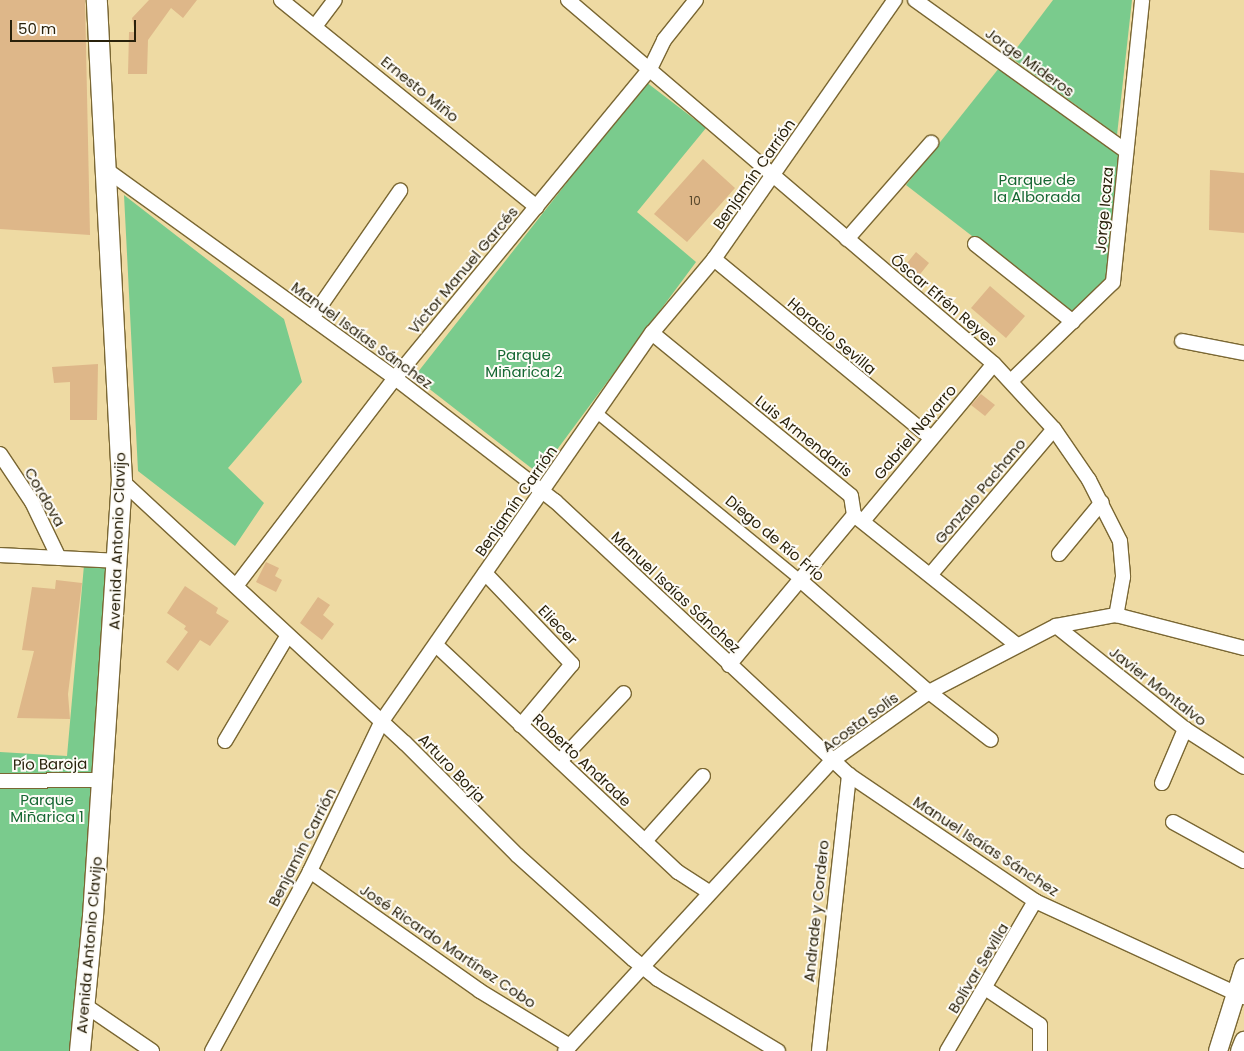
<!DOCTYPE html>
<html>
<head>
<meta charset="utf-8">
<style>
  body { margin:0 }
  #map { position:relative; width:1244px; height:1051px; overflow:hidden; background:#eedaa3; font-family:Poppins,sans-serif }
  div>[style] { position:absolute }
  .green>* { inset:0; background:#7acb8d }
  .building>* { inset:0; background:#deb789 }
  .roads { filter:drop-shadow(1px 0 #7a6733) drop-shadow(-1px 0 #7a6733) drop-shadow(0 1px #7a6733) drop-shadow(0 -1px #7a6733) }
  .pedestrian>* { height:10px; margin:-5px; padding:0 5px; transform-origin:5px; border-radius:5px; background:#fff }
  .minor>* { height:14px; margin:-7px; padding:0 7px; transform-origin:7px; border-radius:7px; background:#fff }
  .tertiary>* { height:18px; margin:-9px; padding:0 9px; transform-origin:9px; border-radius:9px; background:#fff }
  .secondary>* { height:20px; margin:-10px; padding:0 10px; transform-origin:10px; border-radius:10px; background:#fff }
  span { translate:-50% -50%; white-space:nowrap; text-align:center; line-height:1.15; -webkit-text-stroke:4px #fefcf7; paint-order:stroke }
  .number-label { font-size:12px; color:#56462a }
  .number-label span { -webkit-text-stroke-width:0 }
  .street-label { font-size:15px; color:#29210b }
  .park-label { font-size:15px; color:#166733 }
  .scale { position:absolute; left:10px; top:20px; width:126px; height:22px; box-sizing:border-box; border:2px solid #29210b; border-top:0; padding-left:6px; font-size:15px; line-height:18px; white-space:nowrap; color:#29210b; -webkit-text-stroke:4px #fefcf7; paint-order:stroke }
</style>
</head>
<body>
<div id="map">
  <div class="green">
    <div style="clip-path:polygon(1053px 0,1132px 0,1117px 135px,1010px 57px)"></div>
    <div style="clip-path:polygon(1003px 63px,1119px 153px,1106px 279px,1073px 314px,906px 185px)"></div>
    <div style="clip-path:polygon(646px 82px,706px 128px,637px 212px,696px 262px,539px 474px,414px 377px)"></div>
    <div style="clip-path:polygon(124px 195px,284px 319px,302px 382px,228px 468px,264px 503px,235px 546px,138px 471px)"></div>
    <div style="clip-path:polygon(84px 565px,112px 567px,93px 866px,71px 1051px,0 1051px,0 752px,67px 756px)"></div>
  </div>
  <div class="building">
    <div style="clip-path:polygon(0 0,85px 0,90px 235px,0 229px)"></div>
    <div style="clip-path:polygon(149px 0,197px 0,183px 18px,171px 8px,148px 40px,147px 74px,128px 74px,129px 32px,135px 32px,132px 18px)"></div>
    <div style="clip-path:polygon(703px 159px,735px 188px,687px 242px,654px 214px)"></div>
    <div style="clip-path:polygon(1210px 170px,1244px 173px,1244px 233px,1209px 230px)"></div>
    <div style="clip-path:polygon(916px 252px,929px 263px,917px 278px,903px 268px)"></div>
    <div style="clip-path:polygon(990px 286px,1025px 316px,1006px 338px,971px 308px)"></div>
    <div style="clip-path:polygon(98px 364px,97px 420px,70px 420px,70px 382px,54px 383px,52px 367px)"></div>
    <div style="clip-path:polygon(981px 394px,995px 405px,985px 416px,971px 405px)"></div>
    <div style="clip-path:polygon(266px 562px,279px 568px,275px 576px,282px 580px,276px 592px,256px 582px)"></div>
    <div style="clip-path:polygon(56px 580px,82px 583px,68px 694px,70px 719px,17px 718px,34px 651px,22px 650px,32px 587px,55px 589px)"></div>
    <div style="clip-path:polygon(185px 586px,218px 608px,216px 613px,229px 621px,210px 646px,200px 640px,178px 671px,166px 662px,188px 632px,184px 629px,186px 626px,167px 613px)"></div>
    <div style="clip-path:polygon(318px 597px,330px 605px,323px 615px,334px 624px,322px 640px,300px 623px)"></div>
  </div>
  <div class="roads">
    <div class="pedestrian">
      <div style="left:597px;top:413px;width:263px;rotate:39.4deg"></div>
    </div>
    <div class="minor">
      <div style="left:281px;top:0;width:329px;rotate:39deg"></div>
      <div style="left:568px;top:0;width:560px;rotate:40.51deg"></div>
      <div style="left:994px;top:364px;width:88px;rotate:47.3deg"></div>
      <div style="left:1054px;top:429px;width:62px;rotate:55.5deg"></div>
      <div style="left:1089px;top:480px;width:68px;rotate:63.1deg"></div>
      <div style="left:1120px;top:541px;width:36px;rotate:85deg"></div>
      <div style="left:1123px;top:577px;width:39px;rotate:100deg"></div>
      <div style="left:915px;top:0;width:259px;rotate:35.6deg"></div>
      <div style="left:316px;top:25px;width:31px;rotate:-53deg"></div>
      <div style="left:108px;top:171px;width:354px;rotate:35.8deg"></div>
      <div style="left:395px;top:378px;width:202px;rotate:37.6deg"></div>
      <div style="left:555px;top:501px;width:402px;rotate:43deg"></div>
      <div style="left:849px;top:775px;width:225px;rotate:34.1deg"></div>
      <div style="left:1035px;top:901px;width:230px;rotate:24.7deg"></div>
      <div style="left:847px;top:239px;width:128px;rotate:-48.8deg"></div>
      <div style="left:975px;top:244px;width:125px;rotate:38.5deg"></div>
      <div style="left:714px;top:259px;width:280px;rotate:39.5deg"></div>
      <div style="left:312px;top:318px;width:155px;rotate:-55.3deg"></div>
      <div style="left:652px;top:333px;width:257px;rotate:39.3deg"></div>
      <div style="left:851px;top:496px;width:19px;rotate:81deg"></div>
      <div style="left:854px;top:515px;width:208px;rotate:38.6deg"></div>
      <div style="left:1182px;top:341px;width:63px;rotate:11deg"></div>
      <div style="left:1011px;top:381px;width:142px;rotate:-44.1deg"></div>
      <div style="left:1113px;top:282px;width:283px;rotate:-84.1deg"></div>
      <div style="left:0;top:454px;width:58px;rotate:56.3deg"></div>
      <div style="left:32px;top:502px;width:62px;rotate:64.3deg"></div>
      <div style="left:122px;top:481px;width:386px;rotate:42.8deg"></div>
      <div style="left:405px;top:743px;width:158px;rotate:45deg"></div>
      <div style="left:517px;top:855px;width:156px;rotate:41.9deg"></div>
      <div style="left:633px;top:959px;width:32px;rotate:39deg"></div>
      <div style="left:658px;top:979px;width:140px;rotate:31deg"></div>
      <div style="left:863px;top:521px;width:204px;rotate:-50.2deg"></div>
      <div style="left:1059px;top:554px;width:67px;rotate:-50.4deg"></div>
      <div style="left:0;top:555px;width:118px;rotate:2.9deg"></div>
      <div style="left:485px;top:573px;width:126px;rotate:46.3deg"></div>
      <div style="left:572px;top:664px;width:80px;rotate:129.9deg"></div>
      <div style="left:931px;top:574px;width:190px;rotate:-49.7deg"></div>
      <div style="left:800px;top:580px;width:171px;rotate:41deg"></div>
      <div style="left:929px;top:692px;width:78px;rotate:37.7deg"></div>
      <div style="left:236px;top:586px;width:262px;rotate:-52.6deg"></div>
      <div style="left:395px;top:378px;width:401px;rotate:-50.5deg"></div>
      <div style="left:650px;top:69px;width:32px;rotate:-64deg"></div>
      <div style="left:664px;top:40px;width:51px;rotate:-51.3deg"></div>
      <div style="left:1056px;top:626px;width:165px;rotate:38.6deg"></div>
      <div style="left:1185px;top:729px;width:70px;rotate:32.8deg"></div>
      <div style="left:436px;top:645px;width:332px;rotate:43.2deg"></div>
      <div style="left:678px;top:872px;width:38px;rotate:33deg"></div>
      <div style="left:729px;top:665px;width:195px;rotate:-50.2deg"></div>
      <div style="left:225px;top:741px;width:123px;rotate:-59.3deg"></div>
      <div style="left:560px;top:761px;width:93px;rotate:-46.7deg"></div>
      <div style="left:0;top:781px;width:101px;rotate:-0.6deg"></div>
      <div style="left:1162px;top:783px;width:59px;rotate:-66.9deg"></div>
      <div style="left:1173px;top:822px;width:81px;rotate:28.8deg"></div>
      <div style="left:645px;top:841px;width:87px;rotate:-48.3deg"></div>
      <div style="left:310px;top:871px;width:208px;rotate:35.2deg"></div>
      <div style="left:480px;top:991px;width:105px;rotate:31.4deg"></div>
      <div style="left:985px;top:988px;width:66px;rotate:33.9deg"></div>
      <div style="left:1040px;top:1025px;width:26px;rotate:90deg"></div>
      <div style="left:86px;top:1006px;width:80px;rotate:34.3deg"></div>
      <div style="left:212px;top:1051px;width:205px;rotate:-61.4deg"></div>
      <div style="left:310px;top:871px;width:166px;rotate:-64.4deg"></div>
      <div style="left:382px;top:721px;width:473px;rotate:-55.2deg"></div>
      <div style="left:652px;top:333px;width:97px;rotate:-50deg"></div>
      <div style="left:714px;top:259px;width:316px;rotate:-55.1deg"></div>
      <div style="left:565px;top:1051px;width:396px;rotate:-47.4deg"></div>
      <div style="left:833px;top:760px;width:118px;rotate:-35.3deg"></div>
      <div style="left:929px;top:692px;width:143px;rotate:-27.5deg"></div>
      <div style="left:1056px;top:626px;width:61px;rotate:-10.4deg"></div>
      <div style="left:1116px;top:615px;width:132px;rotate:14.5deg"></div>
      <div style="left:819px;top:1051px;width:278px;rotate:-83.8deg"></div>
      <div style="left:947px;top:1051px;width:174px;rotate:-59.6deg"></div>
    </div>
    <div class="tertiary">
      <div style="left:1218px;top:1051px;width:87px;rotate:-72.6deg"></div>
      <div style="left:1240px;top:1051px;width:11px;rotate:-68deg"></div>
    </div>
    <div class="secondary">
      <div style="left:80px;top:1051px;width:136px;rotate:-84.5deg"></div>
      <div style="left:93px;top:916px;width:436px;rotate:-86.2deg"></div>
      <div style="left:122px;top:481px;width:482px;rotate:-93deg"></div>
    </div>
  </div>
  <div class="number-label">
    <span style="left:695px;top:201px">10</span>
  </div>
  <div class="street-label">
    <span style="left:1030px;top:62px;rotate:36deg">Jorge Mideros</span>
    <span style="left:420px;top:89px;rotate:39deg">Ernesto Miño</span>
    <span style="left:754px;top:174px;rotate:-55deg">Benjamín Carrión</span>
    <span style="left:1104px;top:210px;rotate:-85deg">Jorge Icaza</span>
    <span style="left:463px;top:270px;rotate:-50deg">Víctor Manuel Garcés</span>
    <span style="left:944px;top:300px;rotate:40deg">Óscar Efrén Reyes</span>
    <span style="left:362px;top:335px;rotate:36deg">Manuel Isaías Sánchez</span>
    <span style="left:832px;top:336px;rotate:40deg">Horacio Sevilla</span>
    <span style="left:915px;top:432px;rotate:-50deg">Gabriel Navarro</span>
    <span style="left:804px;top:436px;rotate:39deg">Luis Armendaris</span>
    <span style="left:980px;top:491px;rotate:-50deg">Gonzalo Pachano</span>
    <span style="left:45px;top:497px;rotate:60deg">Cordova</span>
    <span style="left:516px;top:501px;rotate:-55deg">Benjamín Carrión</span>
    <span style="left:775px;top:538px;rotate:40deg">Diego de Río Frío</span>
    <span style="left:117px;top:541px;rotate:-88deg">Avenida Antonio Clavijo</span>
    <span style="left:676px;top:592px;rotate:43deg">Manuel Isaías Sánchez</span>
    <span style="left:558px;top:625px;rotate:46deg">Eliecer</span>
    <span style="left:1158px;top:686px;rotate:38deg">Javier Montalvo</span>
    <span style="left:860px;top:722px;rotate:-36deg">Acosta Solís</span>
    <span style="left:582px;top:760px;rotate:43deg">Roberto Andrade</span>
    <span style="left:50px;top:764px;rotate:-1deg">Pío Baroja</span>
    <span style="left:452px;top:768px;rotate:46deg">Arturo Borja</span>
    <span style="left:986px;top:846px;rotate:33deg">Manuel Isaías Sánchez</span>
    <span style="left:302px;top:847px;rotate:-63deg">Benjamín Carrión</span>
    <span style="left:816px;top:911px;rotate:-84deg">Andrade y Cordero</span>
    <span style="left:89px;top:945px;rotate:-85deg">Avenida Antonio Clavijo</span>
    <span style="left:448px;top:946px;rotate:34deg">José Ricardo Martínez Cobo</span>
    <span style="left:978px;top:968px;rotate:-59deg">Bolívar Sevilla</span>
  </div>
  <div class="park-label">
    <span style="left:1037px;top:188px">Parque de<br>la Alborada</span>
    <span style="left:524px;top:363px">Parque<br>Miñarica 2</span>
    <span style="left:47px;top:808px">Parque<br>Miñarica 1</span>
  </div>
  <div class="scale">50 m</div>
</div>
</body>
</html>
